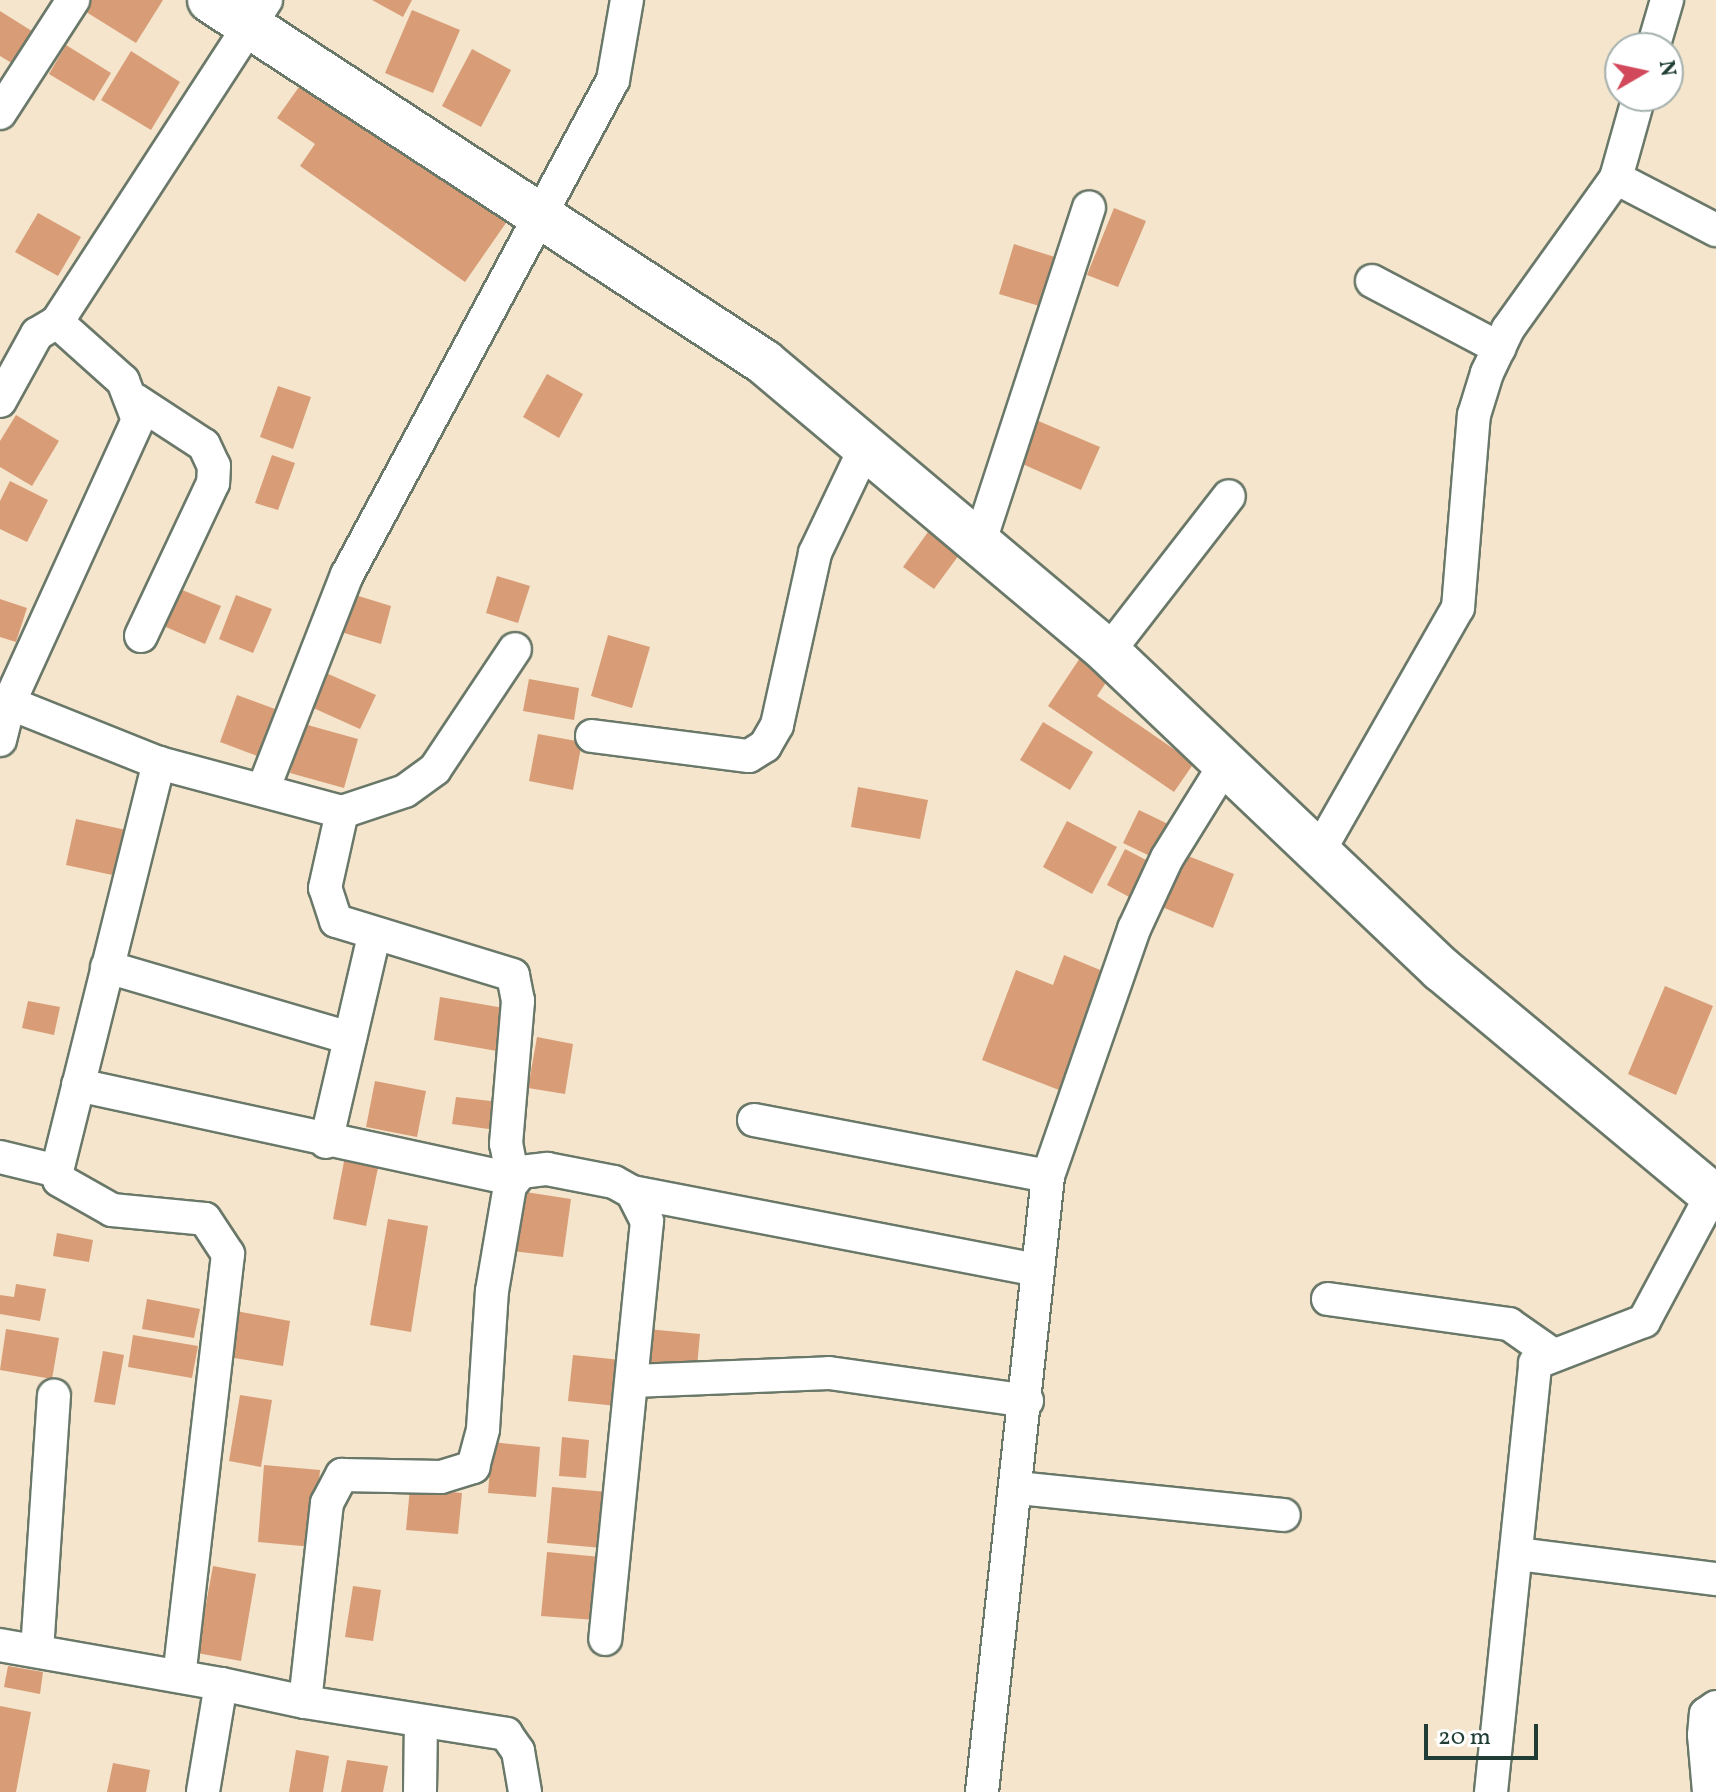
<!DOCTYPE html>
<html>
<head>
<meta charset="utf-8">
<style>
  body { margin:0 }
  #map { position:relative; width:1716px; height:1792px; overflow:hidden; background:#f4e5cc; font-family:Vollkorn,serif }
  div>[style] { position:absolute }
  .building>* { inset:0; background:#d89d77 }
  .roads { filter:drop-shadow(2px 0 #6a7869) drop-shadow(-2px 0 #6a7869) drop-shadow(0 2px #6a7869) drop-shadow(0 -2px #6a7869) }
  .street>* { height:32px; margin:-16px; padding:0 16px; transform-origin:16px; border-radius:16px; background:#fff }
  .secondary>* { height:44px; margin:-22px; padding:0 22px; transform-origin:22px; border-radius:22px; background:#fff }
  span { translate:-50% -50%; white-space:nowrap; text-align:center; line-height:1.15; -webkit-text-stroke:6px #fff; paint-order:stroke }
  .north { position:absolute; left:1604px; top:32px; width:80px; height:80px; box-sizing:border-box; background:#fff; border:2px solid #a5b1ae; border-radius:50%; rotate:81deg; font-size:22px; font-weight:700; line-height:32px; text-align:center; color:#1f3d34 }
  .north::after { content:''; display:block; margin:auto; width:28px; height:36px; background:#d1495b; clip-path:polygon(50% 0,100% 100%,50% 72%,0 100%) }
  .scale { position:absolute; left:1424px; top:1724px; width:114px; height:36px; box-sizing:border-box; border:4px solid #1f3d34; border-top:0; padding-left:10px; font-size:24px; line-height:28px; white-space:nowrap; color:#1f3d34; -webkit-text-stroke:6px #fff; paint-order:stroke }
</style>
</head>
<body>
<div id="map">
  <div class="building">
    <div style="clip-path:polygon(90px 0,163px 0,136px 43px,83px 10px)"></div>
    <div style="clip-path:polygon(372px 0,412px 0,403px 17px)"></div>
    <div style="clip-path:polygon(412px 10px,460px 30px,433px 93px,385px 73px)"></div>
    <div style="clip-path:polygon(0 11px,35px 33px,15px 65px,0 56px)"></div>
    <div style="clip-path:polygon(66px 45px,111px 73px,94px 101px,49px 74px)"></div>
    <div style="clip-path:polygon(472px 49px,511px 70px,481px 127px,442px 106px)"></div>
    <div style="clip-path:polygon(131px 51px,180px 82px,151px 130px,101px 100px)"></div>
    <div style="clip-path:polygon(306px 77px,508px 220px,465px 282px,300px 166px,315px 144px,277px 118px)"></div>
    <div style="clip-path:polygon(1114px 208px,1146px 221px,1118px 287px,1087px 275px)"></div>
    <div style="clip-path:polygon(38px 213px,81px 237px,58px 276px,15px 252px)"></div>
    <div style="clip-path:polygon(1014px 244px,1061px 259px,1046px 308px,999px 294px)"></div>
    <div style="clip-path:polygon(547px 374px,583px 394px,559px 438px,523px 417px)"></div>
    <div style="clip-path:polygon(278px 386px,311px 397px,293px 449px,260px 437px)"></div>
    <div style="clip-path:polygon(16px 415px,59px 441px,32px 486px,0 467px,0 441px)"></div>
    <div style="clip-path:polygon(1036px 420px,1100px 447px,1081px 490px,1018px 462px)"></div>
    <div style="clip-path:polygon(272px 455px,295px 463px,278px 510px,255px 503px)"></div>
    <div style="clip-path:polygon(10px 481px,48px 500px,27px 542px,0 529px,0 501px)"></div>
    <div style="clip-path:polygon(938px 518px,970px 540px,934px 589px,903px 567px)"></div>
    <div style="clip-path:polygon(497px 576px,530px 586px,518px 623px,486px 613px)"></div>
    <div style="clip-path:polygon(175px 587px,221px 606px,205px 644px,159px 624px)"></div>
    <div style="clip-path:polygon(352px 594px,391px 606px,381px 644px,341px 632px)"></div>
    <div style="clip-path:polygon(236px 595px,272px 609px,253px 653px,219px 639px)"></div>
    <div style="clip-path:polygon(0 599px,27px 608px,16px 642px,0 637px)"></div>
    <div style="clip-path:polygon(608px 635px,650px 647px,632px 708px,591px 696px)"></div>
    <div style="clip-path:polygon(1080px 658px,1109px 678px,1097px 696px,1194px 763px,1174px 792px,1048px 706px)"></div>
    <div style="clip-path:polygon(326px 673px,376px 695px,360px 729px,311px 707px)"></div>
    <div style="clip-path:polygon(529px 679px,579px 688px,574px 720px,523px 711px)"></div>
    <div style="clip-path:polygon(237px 695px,275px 709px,257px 756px,220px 742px)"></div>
    <div style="clip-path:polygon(1043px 722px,1093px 752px,1070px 790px,1020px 760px)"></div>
    <div style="clip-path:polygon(304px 724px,358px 739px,344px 788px,290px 773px)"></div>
    <div style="clip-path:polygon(538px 734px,582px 742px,573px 790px,529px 781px)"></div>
    <div style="clip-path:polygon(858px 787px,928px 800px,920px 839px,851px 827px)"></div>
    <div style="clip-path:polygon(1139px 810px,1168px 824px,1152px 857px,1123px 843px)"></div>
    <div style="clip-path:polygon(76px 819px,126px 830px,117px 876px,66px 865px)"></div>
    <div style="clip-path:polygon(1067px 821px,1117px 847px,1092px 894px,1043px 867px)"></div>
    <div style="clip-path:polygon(1125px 849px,1150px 862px,1131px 898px,1107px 885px)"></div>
    <div style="clip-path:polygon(1183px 854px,1234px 874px,1213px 928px,1162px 907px)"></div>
    <div style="clip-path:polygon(1064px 955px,1105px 972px,1059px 1090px,982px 1060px,1016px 970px,1053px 985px)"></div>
    <div style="clip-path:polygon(1665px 986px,1713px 1006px,1676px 1095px,1628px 1074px)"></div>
    <div style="clip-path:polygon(440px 997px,504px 1008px,497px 1051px,434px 1040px)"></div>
    <div style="clip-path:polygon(28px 1001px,60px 1007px,54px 1035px,22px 1028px)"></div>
    <div style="clip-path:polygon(537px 1037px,573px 1044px,565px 1094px,528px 1088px)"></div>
    <div style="clip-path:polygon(375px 1081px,426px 1091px,417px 1137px,366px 1127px)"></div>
    <div style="clip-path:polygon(456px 1097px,499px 1102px,496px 1130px,452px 1124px)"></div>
    <div style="clip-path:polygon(346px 1151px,380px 1158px,366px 1226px,333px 1219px)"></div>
    <div style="clip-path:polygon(519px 1191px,571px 1199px,563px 1257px,512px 1251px)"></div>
    <div style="clip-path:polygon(388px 1219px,428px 1226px,411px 1332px,370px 1325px)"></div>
    <div style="clip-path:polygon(57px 1233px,93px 1240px,89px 1262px,53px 1256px)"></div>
    <div style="clip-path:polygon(16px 1284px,46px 1289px,40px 1321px,0 1314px,0 1295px,14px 1297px)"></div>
    <div style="clip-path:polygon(147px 1299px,200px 1309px,194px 1338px,142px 1329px)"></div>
    <div style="clip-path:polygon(236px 1311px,290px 1321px,283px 1366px,228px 1357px)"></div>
    <div style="clip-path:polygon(6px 1329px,59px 1338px,52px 1379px,0 1370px)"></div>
    <div style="clip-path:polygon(647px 1329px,700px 1334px,697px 1367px,644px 1362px)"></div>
    <div style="clip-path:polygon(133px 1335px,198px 1346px,192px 1378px,128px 1367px)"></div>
    <div style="clip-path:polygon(103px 1351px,124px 1355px,115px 1405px,94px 1402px)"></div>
    <div style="clip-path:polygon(573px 1355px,621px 1360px,617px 1406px,568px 1401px)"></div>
    <div style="clip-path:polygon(240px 1395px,272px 1400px,261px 1467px,229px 1461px)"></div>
    <div style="clip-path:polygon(562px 1437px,589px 1440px,586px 1478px,559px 1476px)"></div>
    <div style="clip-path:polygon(492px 1442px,540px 1447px,536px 1497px,488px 1493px)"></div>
    <div style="clip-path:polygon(264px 1465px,320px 1470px,313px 1547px,258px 1542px)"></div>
    <div style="clip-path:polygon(552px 1487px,607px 1492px,602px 1548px,547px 1543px)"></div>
    <div style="clip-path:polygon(410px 1488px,462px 1493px,458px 1534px,406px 1530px)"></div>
    <div style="clip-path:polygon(547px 1552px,601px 1557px,596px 1620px,541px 1616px)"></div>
    <div style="clip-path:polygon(213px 1566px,256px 1574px,241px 1661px,197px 1653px)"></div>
    <div style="clip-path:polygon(353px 1586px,381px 1590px,373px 1641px,345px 1637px)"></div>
    <div style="clip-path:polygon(8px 1666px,43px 1672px,40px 1694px,4px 1687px)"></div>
    <div style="clip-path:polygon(0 1706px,31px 1712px,16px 1792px,0 1792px)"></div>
    <div style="clip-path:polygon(296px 1750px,329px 1756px,323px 1792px,289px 1792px)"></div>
    <div style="clip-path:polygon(347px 1760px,388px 1766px,383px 1792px,341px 1792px)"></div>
    <div style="clip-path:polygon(113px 1763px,150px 1770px,146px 1792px,107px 1792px)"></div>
  </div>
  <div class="roads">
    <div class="street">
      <div style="left:1653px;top:48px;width:50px;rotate:-73.7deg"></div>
      <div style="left:0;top:113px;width:135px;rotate:-57.1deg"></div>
      <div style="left:1616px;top:178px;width:113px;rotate:27.5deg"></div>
      <div style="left:1372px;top:281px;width:144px;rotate:27.8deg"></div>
      <div style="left:135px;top:400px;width:82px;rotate:33.1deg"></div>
      <div style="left:204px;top:445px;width:23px;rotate:65deg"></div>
      <div style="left:214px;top:466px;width:17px;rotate:93deg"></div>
      <div style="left:213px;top:483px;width:169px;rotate:115.2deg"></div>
      <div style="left:0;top:401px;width:77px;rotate:-61.1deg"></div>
      <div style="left:37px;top:334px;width:23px;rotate:-31deg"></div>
      <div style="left:57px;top:322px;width:384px;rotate:-57deg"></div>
      <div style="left:979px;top:544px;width:354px;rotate:-71.9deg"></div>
      <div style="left:1108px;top:652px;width:197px;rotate:-52.2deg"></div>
      <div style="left:592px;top:736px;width:158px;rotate:7.3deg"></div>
      <div style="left:749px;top:756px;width:19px;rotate:-32deg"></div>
      <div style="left:765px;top:746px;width:24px;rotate:-60deg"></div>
      <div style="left:777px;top:725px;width:176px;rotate:-77.5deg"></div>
      <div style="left:815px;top:553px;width:119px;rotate:-64.5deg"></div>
      <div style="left:0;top:740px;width:38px;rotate:-76deg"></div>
      <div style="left:159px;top:763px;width:189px;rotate:15deg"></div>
      <div style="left:342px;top:812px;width:66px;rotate:-18.4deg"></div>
      <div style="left:405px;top:791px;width:37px;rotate:-36deg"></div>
      <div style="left:435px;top:769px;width:144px;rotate:-56.3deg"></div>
      <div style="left:263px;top:790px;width:231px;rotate:-68.7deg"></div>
      <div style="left:347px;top:575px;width:562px;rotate:-61.75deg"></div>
      <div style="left:613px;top:80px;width:81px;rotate:-80.1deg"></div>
      <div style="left:1318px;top:853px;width:282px;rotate:-60.3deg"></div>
      <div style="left:1458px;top:608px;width:194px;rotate:-85.3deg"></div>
      <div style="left:1474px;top:415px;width:44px;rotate:-72.8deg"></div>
      <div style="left:1487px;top:373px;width:49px;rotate:-64.5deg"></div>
      <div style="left:1508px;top:329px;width:186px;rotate:-54.4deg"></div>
      <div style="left:1616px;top:178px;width:85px;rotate:-74.3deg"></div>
      <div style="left:107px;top:967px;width:253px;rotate:16.3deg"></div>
      <div style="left:78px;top:1085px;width:445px;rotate:12.2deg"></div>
      <div style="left:513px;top:1179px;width:36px;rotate:-101deg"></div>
      <div style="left:506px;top:1144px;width:144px;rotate:-85.2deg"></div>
      <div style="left:518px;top:1001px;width:26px;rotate:-101deg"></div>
      <div style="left:513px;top:975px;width:185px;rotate:-163deg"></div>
      <div style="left:336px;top:921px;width:35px;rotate:-108deg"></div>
      <div style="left:325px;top:888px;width:78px;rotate:-77.4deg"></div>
      <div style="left:754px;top:1120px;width:299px;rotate:10.8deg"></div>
      <div style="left:326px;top:1142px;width:212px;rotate:-76.9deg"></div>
      <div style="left:0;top:1157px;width:59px;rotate:13.8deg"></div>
      <div style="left:57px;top:1171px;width:421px;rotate:-76deg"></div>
      <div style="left:159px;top:763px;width:162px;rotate:-158.2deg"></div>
      <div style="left:9px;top:703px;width:311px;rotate:-65.5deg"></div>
      <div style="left:138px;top:420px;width:42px;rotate:-111deg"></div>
      <div style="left:123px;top:381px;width:89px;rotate:-138.2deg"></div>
      <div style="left:57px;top:1171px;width:9px;rotate:77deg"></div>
      <div style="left:59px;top:1180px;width:61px;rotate:29.5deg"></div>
      <div style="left:112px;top:1210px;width:93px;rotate:5.5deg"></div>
      <div style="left:205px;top:1219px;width:42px;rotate:56.7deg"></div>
      <div style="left:228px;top:1254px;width:421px;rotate:96.6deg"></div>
      <div style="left:632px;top:1192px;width:412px;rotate:10.9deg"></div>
      <div style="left:1328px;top:1299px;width:183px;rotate:7.9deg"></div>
      <div style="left:1509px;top:1324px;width:49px;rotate:35deg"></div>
      <div style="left:633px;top:1381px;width:196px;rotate:-2.3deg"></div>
      <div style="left:829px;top:1373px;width:200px;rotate:8deg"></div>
      <div style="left:1018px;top:1488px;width:267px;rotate:5.8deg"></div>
      <div style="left:1517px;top:1554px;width:201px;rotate:7.2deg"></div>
      <div style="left:0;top:1645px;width:224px;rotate:10deg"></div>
      <div style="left:221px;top:1684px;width:109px;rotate:99.5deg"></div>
      <div style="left:37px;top:1651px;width:256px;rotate:-86.2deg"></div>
      <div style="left:221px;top:1684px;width:86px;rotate:12.1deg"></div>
      <div style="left:305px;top:1702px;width:200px;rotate:-83.7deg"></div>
      <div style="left:327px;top:1503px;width:32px;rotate:-62deg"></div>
      <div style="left:342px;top:1475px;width:99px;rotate:1.2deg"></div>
      <div style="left:441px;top:1477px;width:34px;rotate:-17deg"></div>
      <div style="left:473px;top:1467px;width:39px;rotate:-75deg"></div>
      <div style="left:483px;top:1429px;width:138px;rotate:-86.3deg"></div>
      <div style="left:492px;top:1291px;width:107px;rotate:-80.3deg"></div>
      <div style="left:510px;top:1186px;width:18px;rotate:-52deg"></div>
      <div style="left:521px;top:1172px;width:26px;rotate:-7deg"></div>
      <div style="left:547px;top:1169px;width:68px;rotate:11deg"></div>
      <div style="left:614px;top:1182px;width:21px;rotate:29deg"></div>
      <div style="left:632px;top:1192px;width:33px;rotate:63deg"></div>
      <div style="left:647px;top:1221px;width:420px;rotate:95.7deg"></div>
      <div style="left:305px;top:1702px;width:204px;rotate:9deg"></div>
      <div style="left:506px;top:1734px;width:21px;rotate:55deg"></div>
      <div style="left:518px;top:1751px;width:42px;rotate:80.3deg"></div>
      <div style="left:420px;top:1792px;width:69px;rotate:-89.2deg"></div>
      <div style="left:982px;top:1792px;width:620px;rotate:-83.88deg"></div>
      <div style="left:1048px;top:1176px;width:262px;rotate:-70.8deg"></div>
      <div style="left:1134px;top:929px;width:78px;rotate:-65.1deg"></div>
      <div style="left:1167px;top:858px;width:108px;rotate:-58.2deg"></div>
      <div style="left:1491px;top:1792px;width:431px;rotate:-84.1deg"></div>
      <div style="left:1535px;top:1363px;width:117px;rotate:-21.1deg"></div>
      <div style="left:1644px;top:1321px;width:144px;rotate:-61.8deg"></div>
      <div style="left:1709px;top:1792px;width:57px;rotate:-95deg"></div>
      <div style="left:1704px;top:1735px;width:21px;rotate:-85deg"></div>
      <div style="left:1706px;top:1714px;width:12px;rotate:-35deg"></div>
    </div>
    <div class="secondary">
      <div style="left:210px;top:0;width:662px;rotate:33.16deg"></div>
      <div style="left:764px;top:362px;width:450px;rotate:40.1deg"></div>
      <div style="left:1108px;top:652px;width:460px;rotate:43.6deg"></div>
      <div style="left:1441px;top:969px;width:358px;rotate:39.8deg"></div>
    </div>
  </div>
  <div class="north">N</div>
  <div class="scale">20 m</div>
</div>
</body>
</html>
